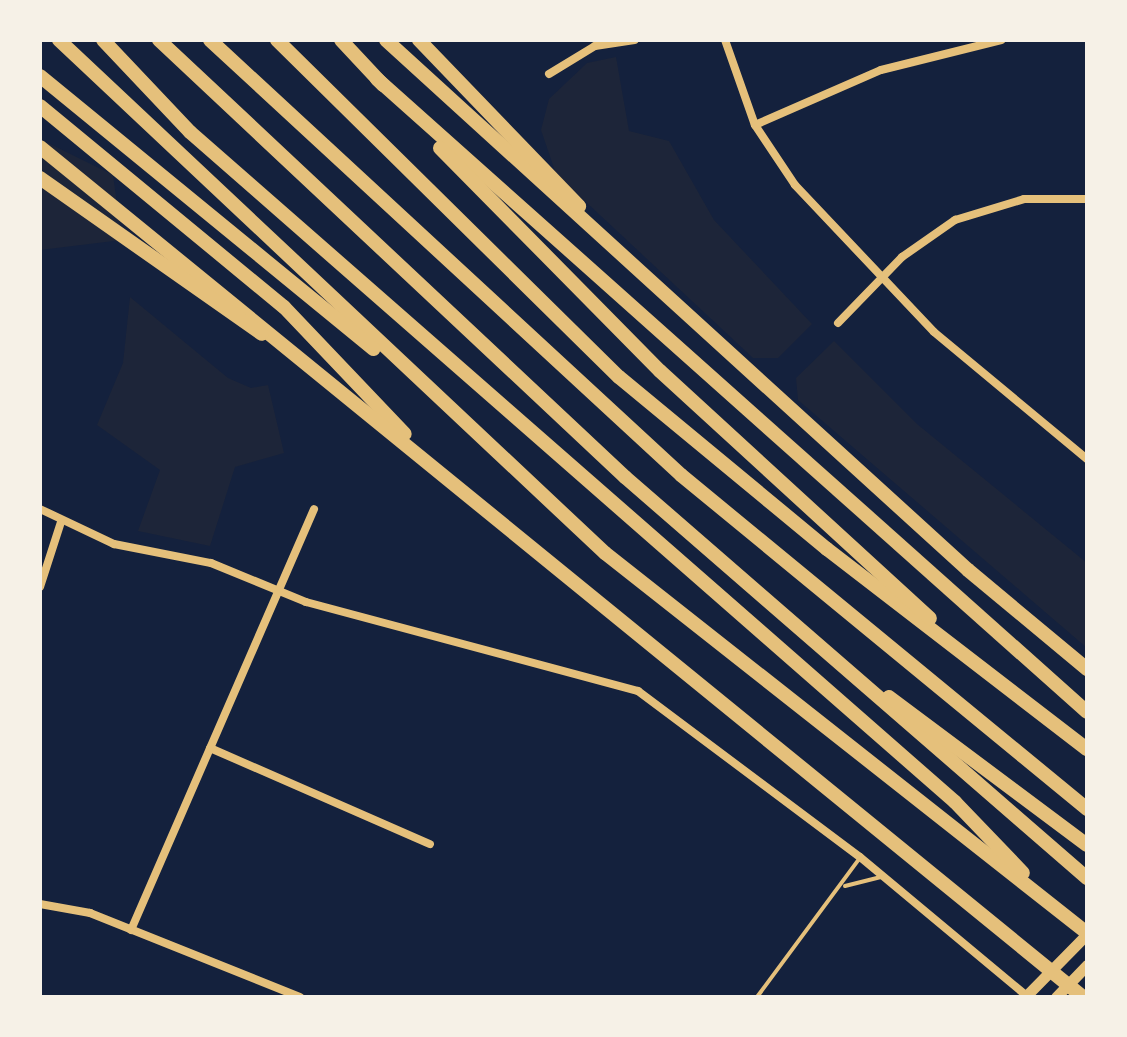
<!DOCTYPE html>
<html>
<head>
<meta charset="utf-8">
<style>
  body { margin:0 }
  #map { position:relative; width:1127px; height:1037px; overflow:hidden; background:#14213d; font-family:Figtree,sans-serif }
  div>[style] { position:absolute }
  .green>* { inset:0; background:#1d2539 }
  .service>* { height:4px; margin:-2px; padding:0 2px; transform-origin:2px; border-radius:2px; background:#e5c07b }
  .minor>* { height:8px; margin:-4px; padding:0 4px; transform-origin:4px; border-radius:4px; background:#e5c07b }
  .secondary>* { height:11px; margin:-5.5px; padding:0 5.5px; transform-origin:5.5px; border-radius:5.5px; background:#e5c07b }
  .motorway>* { height:14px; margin:-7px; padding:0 7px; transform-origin:7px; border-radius:7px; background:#e5c07b }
  span { translate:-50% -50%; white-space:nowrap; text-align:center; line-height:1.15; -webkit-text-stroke:6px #f6f1e7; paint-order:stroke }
  .frame { position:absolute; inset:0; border:42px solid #f6f1e7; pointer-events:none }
</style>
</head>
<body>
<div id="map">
  <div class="green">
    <div style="clip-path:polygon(616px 57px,629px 131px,669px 141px,714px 220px,812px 324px,778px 358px,753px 358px,556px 174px,541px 130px,549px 99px,587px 63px)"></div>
    <div style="clip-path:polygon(40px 139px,113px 175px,122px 240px,40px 250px)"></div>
    <div style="clip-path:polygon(130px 297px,228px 378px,251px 388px,268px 385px,284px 453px,235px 467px,210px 546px,138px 531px,160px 470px,97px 425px,123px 363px)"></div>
    <div style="clip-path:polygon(834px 341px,917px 424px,1087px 563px,1087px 648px,798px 400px,796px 378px)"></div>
  </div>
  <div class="service">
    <div style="left:845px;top:886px;width:38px;rotate:-14deg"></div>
    <div style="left:757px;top:997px;width:173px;rotate:-53.5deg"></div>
  </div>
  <div class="minor">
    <div style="left:725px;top:40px;width:90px;rotate:70.6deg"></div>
    <div style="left:755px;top:125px;width:72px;rotate:56.3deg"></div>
    <div style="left:795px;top:185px;width:202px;rotate:46.6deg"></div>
    <div style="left:934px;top:332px;width:199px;rotate:39.7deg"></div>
    <div style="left:549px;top:74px;width:54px;rotate:-31.3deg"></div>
    <div style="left:595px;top:46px;width:40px;rotate:-8.5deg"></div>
    <div style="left:755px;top:125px;width:137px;rotate:-23.6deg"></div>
    <div style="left:881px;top:70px;width:124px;rotate:-14deg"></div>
    <div style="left:838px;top:323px;width:92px;rotate:-45.9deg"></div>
    <div style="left:902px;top:257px;width:65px;rotate:-34.9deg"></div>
    <div style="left:955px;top:220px;width:72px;rotate:-16.9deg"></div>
    <div style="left:1024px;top:199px;width:63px"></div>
    <div style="left:40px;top:509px;width:82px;rotate:25.3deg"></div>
    <div style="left:114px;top:544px;width:99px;rotate:11.1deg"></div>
    <div style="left:211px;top:563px;width:103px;rotate:22.3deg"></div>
    <div style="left:306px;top:602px;width:344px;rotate:15deg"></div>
    <div style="left:638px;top:691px;width:277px;rotate:36.8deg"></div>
    <div style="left:860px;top:857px;width:219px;rotate:39.8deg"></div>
    <div style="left:40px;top:587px;width:68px;rotate:-72.1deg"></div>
    <div style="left:210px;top:748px;width:240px;rotate:23.6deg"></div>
    <div style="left:40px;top:904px;width:51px;rotate:10.2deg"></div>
    <div style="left:90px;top:913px;width:226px;rotate:21.8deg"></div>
    <div style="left:131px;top:930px;width:459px;rotate:-66.5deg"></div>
  </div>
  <div class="secondary">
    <div style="left:1025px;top:997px;width:88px;rotate:-45.5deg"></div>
    <div style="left:1056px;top:997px;width:45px;rotate:-45.9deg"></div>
  </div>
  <div class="motorway">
    <div style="left:59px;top:40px;width:749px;rotate:43.22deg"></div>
    <div style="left:605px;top:553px;width:614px;rotate:38.25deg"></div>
    <div style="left:103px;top:40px;width:127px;rotate:46.6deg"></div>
    <div style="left:190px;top:132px;width:1017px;rotate:41.21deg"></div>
    <div style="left:955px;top:802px;width:98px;rotate:46.2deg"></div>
    <div style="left:159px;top:40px;width:639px;rotate:43.16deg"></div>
    <div style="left:625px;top:477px;width:612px;rotate:40.96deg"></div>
    <div style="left:210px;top:40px;width:641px;rotate:42.72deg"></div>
    <div style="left:681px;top:475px;width:526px;rotate:39.44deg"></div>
    <div style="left:277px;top:40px;width:480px;rotate:44.6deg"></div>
    <div style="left:619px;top:377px;width:270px;rotate:39.6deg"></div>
    <div style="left:827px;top:549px;width:328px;rotate:37.6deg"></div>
    <div style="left:341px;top:40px;width:62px;rotate:47deg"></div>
    <div style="left:386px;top:40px;width:787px;rotate:42.32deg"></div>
    <div style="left:968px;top:570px;width:155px;rotate:39.8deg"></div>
    <div style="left:419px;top:40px;width:231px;rotate:46.1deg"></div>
    <div style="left:40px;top:76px;width:431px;rotate:39.3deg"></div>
    <div style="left:377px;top:79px;width:951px;rotate:41.72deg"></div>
    <div style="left:40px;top:106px;width:316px;rotate:39.5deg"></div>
    <div style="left:284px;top:307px;width:175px;rotate:46.4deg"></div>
    <div style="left:40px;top:147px;width:1345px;rotate:39.18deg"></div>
    <div style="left:440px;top:148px;width:313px;rotate:45.4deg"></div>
    <div style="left:660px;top:371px;width:366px;rotate:42.5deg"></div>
    <div style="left:40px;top:178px;width:271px;rotate:35.1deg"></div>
    <div style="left:889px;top:697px;width:247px;rotate:36.8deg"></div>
  </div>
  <div class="frame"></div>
</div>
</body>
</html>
